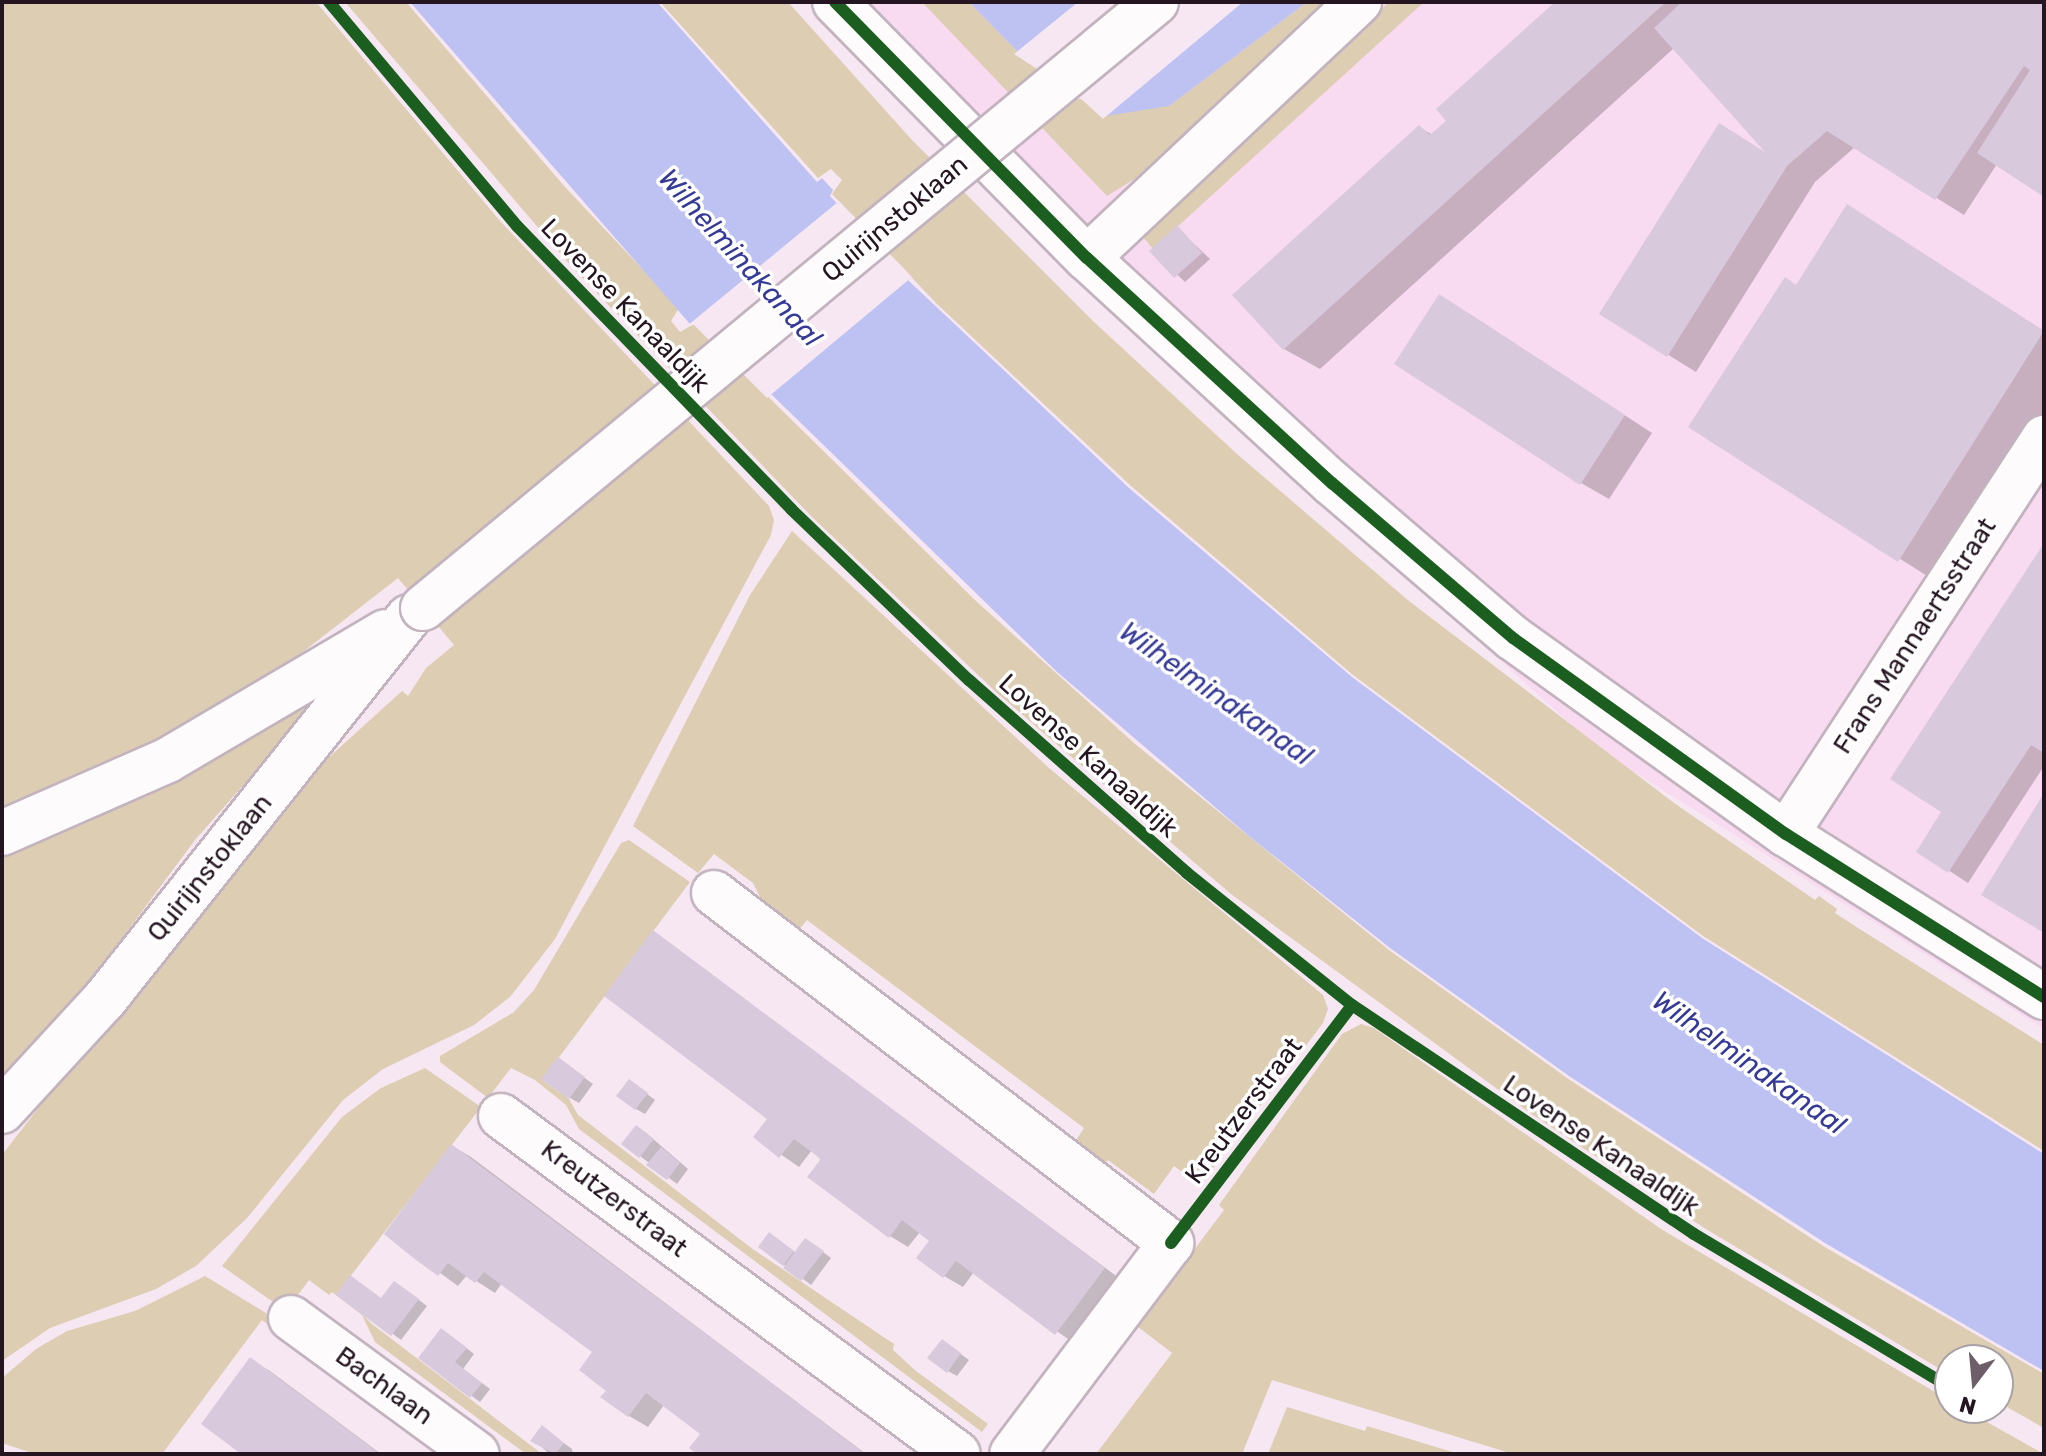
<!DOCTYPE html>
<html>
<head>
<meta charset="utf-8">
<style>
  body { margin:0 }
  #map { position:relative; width:2046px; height:1456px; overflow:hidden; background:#f6e7f2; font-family:Rubik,sans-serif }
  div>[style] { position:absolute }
  .built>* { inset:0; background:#f9dbf1 }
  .green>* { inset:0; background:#dccdb3 }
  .water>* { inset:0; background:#bdc2f3 }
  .pier>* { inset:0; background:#f6e7f2 }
  .shadow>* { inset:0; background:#0003 }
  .building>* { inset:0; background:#d9c9dc }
  .roads { filter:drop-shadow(2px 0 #c2b3be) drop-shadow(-2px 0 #c2b3be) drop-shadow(0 2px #c2b3be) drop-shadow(0 -2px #c2b3be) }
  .street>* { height:44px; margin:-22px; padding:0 22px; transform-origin:22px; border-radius:22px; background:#fefbfd }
  .secondary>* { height:44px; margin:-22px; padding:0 22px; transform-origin:22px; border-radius:22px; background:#fefbfd }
  .bridges { filter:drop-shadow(2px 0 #c2b3be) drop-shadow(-2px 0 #c2b3be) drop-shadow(0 2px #c2b3be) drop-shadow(0 -2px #c2b3be) }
  .secondary-bridge>* { height:44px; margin:-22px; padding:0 22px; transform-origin:22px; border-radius:22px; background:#fefbfd }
  .cycleway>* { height:12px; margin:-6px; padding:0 6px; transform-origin:6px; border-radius:6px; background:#1b5e20 }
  span { translate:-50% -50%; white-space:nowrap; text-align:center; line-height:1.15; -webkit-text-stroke:7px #fff; paint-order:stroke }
  .street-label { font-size:26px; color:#251521 }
  .water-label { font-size:28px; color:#353a97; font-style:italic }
  .frame { position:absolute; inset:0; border:4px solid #251521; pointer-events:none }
  .north { position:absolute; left:1934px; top:1344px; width:80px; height:80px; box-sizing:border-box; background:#fff; border:2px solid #a8a1a6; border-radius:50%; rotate:196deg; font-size:22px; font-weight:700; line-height:32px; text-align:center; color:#251521 }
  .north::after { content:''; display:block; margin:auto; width:28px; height:36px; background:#6e5e6a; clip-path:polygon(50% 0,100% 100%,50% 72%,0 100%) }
</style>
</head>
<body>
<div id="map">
  <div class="built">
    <div style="clip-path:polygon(838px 2px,2044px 2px,2044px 1029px,1599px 750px,1041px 243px)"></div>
  </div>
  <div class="green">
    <div style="clip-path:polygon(2px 2px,316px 2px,500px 221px,769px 506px,774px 520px,771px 535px,555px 939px,510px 997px,474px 1025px,383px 1069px,343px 1100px,247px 1218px,196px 1266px,156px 1289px,50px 1328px,2px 1361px,2px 1155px,114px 1010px,316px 769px,402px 691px,408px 696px,426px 668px,454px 645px,398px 578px,281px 669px,178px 732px,2px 814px)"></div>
    <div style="clip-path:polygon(345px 2px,406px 2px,565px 187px,679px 308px,671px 321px,680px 332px,694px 324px,977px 602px,1135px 744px,1389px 950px,1567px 1078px,1823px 1246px,2044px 1374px,2044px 1428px,1998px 1402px,1998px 1360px,1950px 1360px,1950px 1375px,1706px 1229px,1533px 1115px,1231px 894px,997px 693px,810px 515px,571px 266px)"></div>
    <div style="clip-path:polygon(660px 2px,788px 2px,912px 140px,1094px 322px,1237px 454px,1409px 601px,1674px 803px,1815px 900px,1819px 896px,1837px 909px,1835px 913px,1858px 928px,2044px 1045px,2044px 1151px,1703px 936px,1353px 675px,1131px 486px,936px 303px,832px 194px,842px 180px,831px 169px,818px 178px)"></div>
    <div style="clip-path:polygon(922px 2px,969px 2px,1018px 52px,1078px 99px,1169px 106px,1307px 2px,1332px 2px,1141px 175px,1107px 196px)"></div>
    <div style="clip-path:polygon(1389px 2px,1424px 2px,1153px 249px,1137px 230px)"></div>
    <div style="clip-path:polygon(792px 531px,1049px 768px,1323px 995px,1328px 1009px,1323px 1023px,1200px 1185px,1174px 1166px,1154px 1194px,1108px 1160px,1104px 1164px,1075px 1142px,1084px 1128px,807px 920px,796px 933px,767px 911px,753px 883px,714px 854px,698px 873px,633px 826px,750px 595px)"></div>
    <div style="clip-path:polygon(328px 689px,195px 840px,2px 1100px,2px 855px,86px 823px,187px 774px)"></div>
    <div style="clip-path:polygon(629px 840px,690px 882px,542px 1080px,569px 1099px,578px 1115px,754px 1250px,894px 1344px,893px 1350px,916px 1371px,988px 1424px,982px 1432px,579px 1129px,566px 1105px,535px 1080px,511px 1068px,488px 1098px,440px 1062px,440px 1056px,514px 1012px,534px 990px,621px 843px)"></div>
    <div style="clip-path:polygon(1361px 1024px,1374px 1028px,1661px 1229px,1950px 1401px,1950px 1408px,1962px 1408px,2044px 1454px,1513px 1454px,1272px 1380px,1242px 1454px,1096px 1454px,1172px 1353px,1137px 1326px,1224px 1210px,1219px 1205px,1342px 1034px)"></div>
    <div style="clip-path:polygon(425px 1068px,481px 1107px,339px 1291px,372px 1324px,542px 1454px,526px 1454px,375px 1342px,362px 1315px,332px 1292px,329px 1295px,309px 1280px,286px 1311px,222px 1266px,342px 1117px,381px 1088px)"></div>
    <div style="clip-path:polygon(205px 1276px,279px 1321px,273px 1328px,262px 1320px,162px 1454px,35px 1454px,2px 1443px,2px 1378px,36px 1349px,67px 1331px,135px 1311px)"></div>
    <div style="clip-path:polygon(1287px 1407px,1365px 1431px,1367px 1426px,1459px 1454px,1268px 1454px)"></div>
  </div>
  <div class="water">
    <div style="clip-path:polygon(410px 2px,657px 2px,817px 182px,822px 178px,833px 190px,830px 196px,911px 283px,1129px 488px,1352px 677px,1702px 938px,2044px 1154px,2044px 1371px,1825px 1243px,1569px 1076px,1390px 948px,1250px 837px,1056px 671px,695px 320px,690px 324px)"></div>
    <div style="clip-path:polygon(969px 2px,1307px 2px,1169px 106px,1106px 116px,1018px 52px)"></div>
  </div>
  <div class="pier">
    <div style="clip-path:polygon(1078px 2px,1243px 2px,1103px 119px,1077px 95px,1014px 54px)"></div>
    <div style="clip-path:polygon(839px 201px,912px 277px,767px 398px,694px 325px,687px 326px)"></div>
  </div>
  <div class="shadow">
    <div style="clip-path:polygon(1558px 2px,2044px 2px,2044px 195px,1997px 164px,1964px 215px,1855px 147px,1815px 182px,1696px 372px,1602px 314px,1768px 154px,1674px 48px,1320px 369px,1284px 349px,1419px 127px,1433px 135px)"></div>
    <div style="clip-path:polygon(1848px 207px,2044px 331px,2044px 412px,1935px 581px,1691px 426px,1797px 287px)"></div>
    <div style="clip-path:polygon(1177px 228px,1210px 259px,1185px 282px,1152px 251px)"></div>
    <div style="clip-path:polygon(1468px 313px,1652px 433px,1609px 499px,1581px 483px)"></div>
    <div style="clip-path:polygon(2044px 546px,2044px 766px,1968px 883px,1919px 851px,1943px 812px)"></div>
    <div style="clip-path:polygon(654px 933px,1123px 1281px,1075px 1344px,974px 1272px,963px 1287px,944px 1276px,932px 1240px,920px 1232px,908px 1247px,890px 1236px,812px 1150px,799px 1167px,756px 1137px,770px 1118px)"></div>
    <div style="clip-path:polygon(567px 1065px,593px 1084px,579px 1103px,570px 1098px)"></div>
    <div style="clip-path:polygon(638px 1087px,655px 1100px,645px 1114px,636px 1109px)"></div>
    <div style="clip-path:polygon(645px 1132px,688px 1169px,677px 1184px,624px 1144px)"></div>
    <div style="clip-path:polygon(452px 1146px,471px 1157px,866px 1454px,701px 1454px,703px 1433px,664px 1405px,648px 1427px,629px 1416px,608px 1391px,595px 1352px,502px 1283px,495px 1293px,467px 1275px,458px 1286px,387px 1234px)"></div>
    <div style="clip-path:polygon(778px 1240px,796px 1253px,815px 1246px,831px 1258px,811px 1285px,761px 1247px)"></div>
    <div style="clip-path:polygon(404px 1289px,427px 1306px,401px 1340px,339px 1294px,383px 1300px)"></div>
    <div style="clip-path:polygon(451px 1336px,474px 1354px,463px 1369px,490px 1389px,480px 1402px,421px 1358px)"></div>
    <div style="clip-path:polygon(951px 1347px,969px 1360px,957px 1376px,948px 1371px)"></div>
    <div style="clip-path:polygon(251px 1360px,270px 1371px,381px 1454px,245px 1454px)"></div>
    <div style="clip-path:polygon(543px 1428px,572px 1449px,573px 1454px,550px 1454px,533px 1440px)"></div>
  </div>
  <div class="building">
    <div style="clip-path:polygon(1555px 2px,1666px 2px,1283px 350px,1232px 295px,1419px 125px,1430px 135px,1446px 121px,1436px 109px)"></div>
    <div style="clip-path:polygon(1682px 2px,2044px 2px,2044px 197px,1977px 153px,2030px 70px,2024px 66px,1935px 200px,1827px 131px,1787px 166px,1667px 357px,1599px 314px,1719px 123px,1765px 152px,1654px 28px)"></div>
    <div style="clip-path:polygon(1847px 204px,2044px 331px,1898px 562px,1688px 427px,1785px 277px,1796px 285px)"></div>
    <div style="clip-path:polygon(1177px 225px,1202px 253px,1174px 278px,1149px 251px)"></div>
    <div style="clip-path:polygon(1439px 294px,1625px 415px,1580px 485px,1394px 364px)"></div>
    <div style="clip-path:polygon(2044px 543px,2044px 753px,2031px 745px,1948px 873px,1916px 852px,1941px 812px,1890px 779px)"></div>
    <div style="clip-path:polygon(2044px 793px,2044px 933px,1981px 895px)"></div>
    <div style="clip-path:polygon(653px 930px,1105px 1268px,1055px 1335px,956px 1261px,943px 1278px,916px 1258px,929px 1241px,902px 1220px,889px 1238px,807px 1177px,821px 1159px,794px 1139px,779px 1158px,753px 1137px,767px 1119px,604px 996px)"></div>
    <div style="clip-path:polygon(558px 1057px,585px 1077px,569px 1099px,541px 1079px)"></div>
    <div style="clip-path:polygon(629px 1079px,648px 1093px,635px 1110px,616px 1096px)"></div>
    <div style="clip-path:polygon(636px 1125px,654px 1139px,639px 1158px,621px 1144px)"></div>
    <div style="clip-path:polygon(451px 1144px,777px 1387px,865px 1454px,697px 1454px,689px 1448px,700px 1434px,646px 1393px,628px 1417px,600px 1397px,606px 1391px,579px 1370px,592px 1352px,484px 1272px,475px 1283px,448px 1263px,438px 1276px,412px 1257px,384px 1234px)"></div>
    <div style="clip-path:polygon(661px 1147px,680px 1163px,667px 1180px,646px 1165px)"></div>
    <div style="clip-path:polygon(769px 1232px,794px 1251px,783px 1266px,758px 1247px)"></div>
    <div style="clip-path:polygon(805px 1238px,824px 1251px,801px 1281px,783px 1268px)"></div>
    <div style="clip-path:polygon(350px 1275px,381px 1298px,394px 1281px,419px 1299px,391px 1336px,336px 1295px)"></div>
    <div style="clip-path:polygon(441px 1328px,467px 1348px,455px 1362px,482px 1383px,470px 1398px,418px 1358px)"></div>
    <div style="clip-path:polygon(942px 1339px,961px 1353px,947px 1373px,927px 1358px)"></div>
    <div style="clip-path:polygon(250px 1357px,360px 1439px,380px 1454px,241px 1454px,201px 1424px)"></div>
    <div style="clip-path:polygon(542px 1425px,564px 1443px,555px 1454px,530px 1441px)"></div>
  </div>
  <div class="roads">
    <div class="street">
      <div style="left:835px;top:2px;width:359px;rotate:45.5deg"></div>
      <div style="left:1087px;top:258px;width:333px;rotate:42.6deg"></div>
      <div style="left:1332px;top:483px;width:238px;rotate:40.6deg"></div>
      <div style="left:1513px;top:638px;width:336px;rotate:35.7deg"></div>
      <div style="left:1786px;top:834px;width:305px;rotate:32.3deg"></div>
      <div style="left:1087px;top:258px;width:374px;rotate:-43.3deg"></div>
      <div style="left:1786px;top:834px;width:473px;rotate:-56.9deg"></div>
      <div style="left:714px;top:893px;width:576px;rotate:37.45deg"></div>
      <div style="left:1171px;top:1243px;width:264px;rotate:127deg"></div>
      <div style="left:501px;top:1116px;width:568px;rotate:36.49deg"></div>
      <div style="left:291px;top:1318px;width:230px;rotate:36.2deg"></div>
    </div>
    <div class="secondary">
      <div style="left:2px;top:833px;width:181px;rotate:-23.7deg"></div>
      <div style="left:168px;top:760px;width:252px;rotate:-30.5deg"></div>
      <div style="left:2px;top:1111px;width:152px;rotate:-47.4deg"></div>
      <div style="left:105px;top:999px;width:488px;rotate:-51.5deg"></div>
    </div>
  </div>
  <div class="bridges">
    <div class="secondary-bridge">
      <div style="left:423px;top:608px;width:951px;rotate:-39.58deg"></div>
    </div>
  </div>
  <div class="cycleway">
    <div style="left:329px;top:2px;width:292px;rotate:50deg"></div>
    <div style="left:517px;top:226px;width:394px;rotate:45.9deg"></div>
    <div style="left:791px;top:509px;width:247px;rotate:43.9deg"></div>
    <div style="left:969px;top:680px;width:291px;rotate:41.5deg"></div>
    <div style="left:1187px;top:873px;width:211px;rotate:38.7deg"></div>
    <div style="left:1352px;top:1005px;width:412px;rotate:33.8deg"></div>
    <div style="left:1694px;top:1234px;width:298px;rotate:30.9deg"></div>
    <div style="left:835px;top:2px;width:359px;rotate:45.5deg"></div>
    <div style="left:1087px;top:258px;width:333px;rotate:42.6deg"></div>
    <div style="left:1332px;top:483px;width:238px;rotate:40.6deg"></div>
    <div style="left:1513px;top:638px;width:336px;rotate:35.7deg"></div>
    <div style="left:1786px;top:834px;width:305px;rotate:32.3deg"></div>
    <div style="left:1171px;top:1243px;width:299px;rotate:-52.7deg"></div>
  </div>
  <div class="street-label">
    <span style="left:895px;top:219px;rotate:-40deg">Quirijnstoklaan</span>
    <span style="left:625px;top:306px;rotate:46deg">Lovense Kanaaldijk</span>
    <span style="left:1915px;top:636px;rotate:-57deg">Frans Mannaertsstraat</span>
    <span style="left:1088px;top:756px;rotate:42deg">Lovense Kanaaldijk</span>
    <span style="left:210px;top:868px;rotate:-51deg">Quirijnstoklaan</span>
    <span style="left:1244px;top:1111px;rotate:-53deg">Kreutzerstraat</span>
    <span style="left:1601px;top:1146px;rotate:34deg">Lovense Kanaaldijk</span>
    <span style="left:614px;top:1199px;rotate:37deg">Kreutzerstraat</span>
    <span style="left:384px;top:1386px;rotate:36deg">Bachlaan</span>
  </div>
  <div class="water-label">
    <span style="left:740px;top:258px;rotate:48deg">Wilhelminakanaal</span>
    <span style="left:1216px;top:694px;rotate:35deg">Wilhelminakanaal</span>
    <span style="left:1749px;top:1063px;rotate:35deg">Wilhelminakanaal</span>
  </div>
  <div class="frame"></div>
  <div class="north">N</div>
</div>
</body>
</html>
